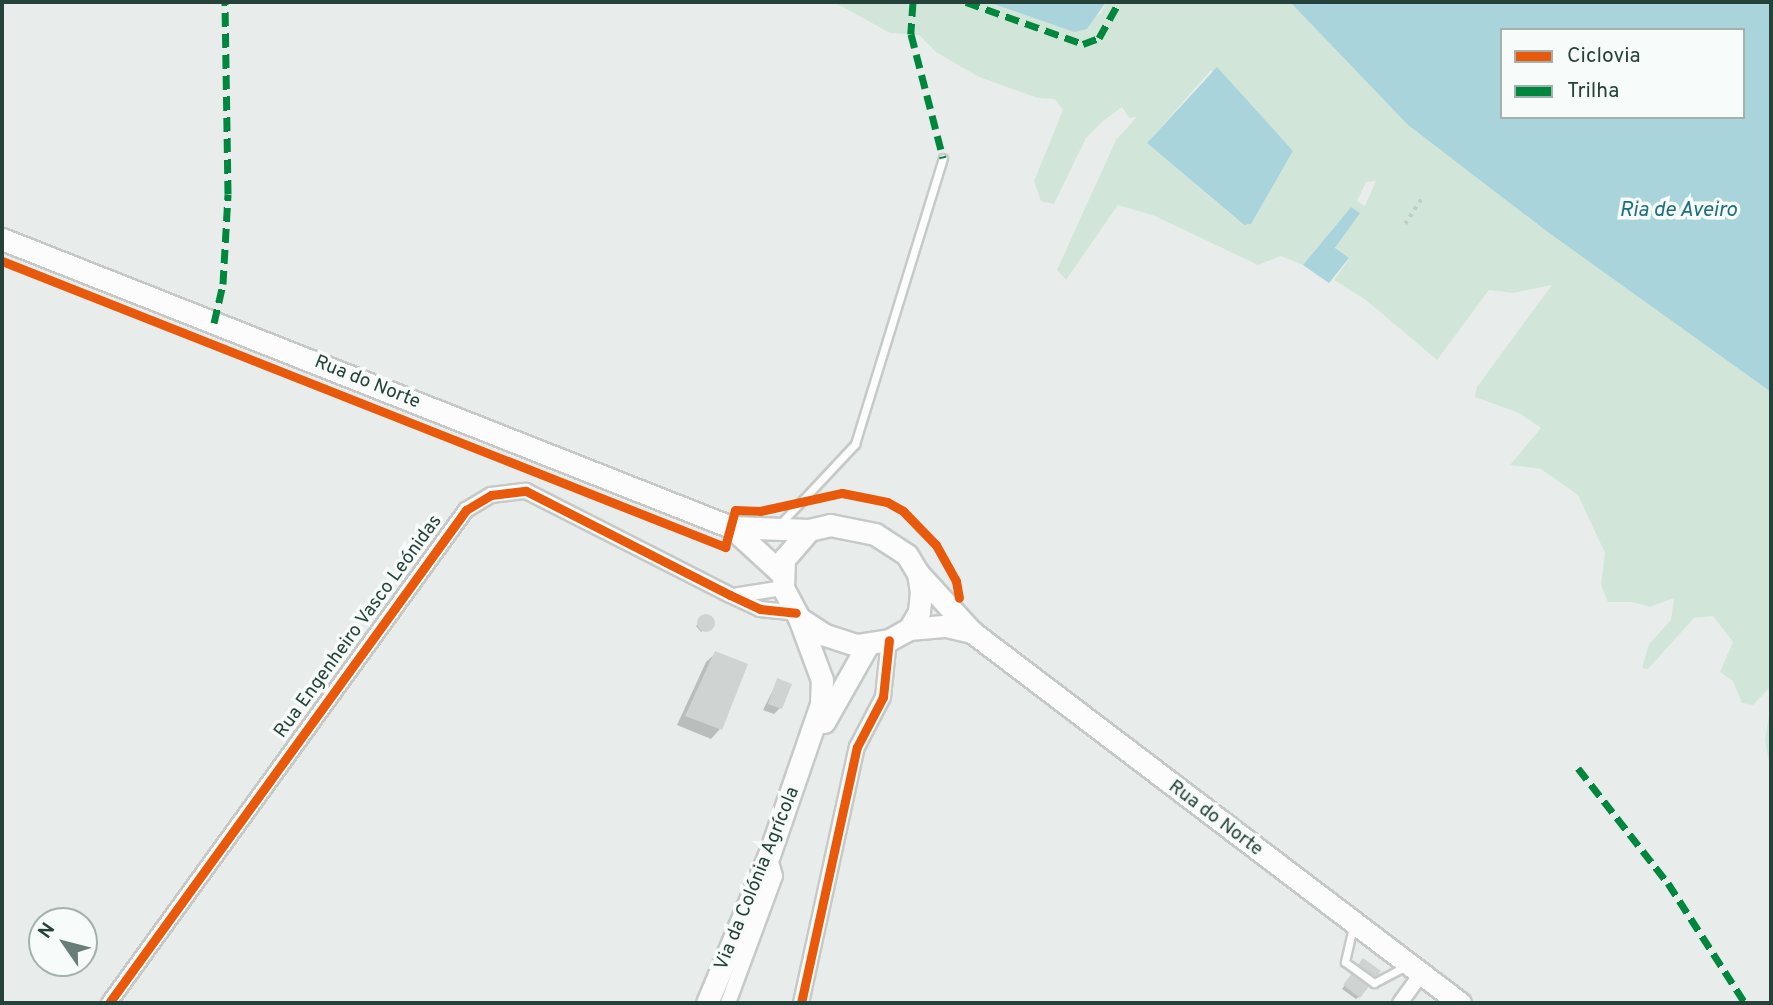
<!DOCTYPE html>
<html>
<head>
<meta charset="utf-8">
<style>
  body { margin:0 }
  #map { position:relative; width:1773px; height:1005px; overflow:hidden; background:#e8edeb; font-family:Overpass,sans-serif }
  div>[style] { position:absolute }
  .green>* { inset:0; background:#d1e6d8 }
  .water>* { inset:0; background:#a9d4db }
  .shadow>* { inset:0; background:#0003 }
  .building>* { inset:0; background:#cfd4d2 }
  .round { border-radius:50% }
  .path>* { height:3.5px; margin-top:-1.75px; transform-origin:0; background:repeating-linear-gradient(90deg,#c3ccca 0 3.5px,transparent 0 8.5px) }
  .roads { filter:drop-shadow(2px 0 #c5cac8) drop-shadow(-2px 0 #c5cac8) drop-shadow(0 2px #c5cac8) drop-shadow(0 -2px #c5cac8) }
  .lane>* { height:7px; margin:-3.5px; padding:0 3.5px; transform-origin:3.5px; border-radius:3.5px; background:#fcfcfc }
  .street>* { height:14px; margin:-7px; padding:0 7px; transform-origin:7px; border-radius:7px; background:#fcfcfc }
  .secondary>* { height:21px; margin:-10.5px; padding:0 10.5px; transform-origin:10.5px; border-radius:10.5px; background:#fcfcfc }
  .quiet>* { height:7px; margin-top:-3.5px; transform-origin:0; background:repeating-linear-gradient(90deg,#00873e 0 14px,transparent 0 21px) }
  .cycleway>* { height:9px; margin:-4.5px; padding:0 4.5px; transform-origin:4.5px; border-radius:4.5px; background:#e8590c }
  span { translate:-50% -50%; white-space:nowrap; text-align:center; line-height:1.15; -webkit-text-stroke:7px #f7fbf9; paint-order:stroke }
  .street-label { font-size:19px; color:#24423a }
  .water-label { font-size:21px; color:#1c6f80; font-style:italic }
  .frame { position:absolute; inset:0; border:4px solid #24423a; pointer-events:none }
  .legend { position:absolute; left:1500px; top:28px; width:245px; height:91px; box-sizing:border-box; background:#f7fbf9; border:2px solid #a3b1ad; margin:0; padding:9px 12px; list-style:none; font-size:21px; color:#24423a }
  .legend li { display:flex; align-items:center; gap:14px; height:35px }
  .legend b { width:35px; border:2px solid #a3b1ad }
  .north { position:absolute; left:28px; top:907px; width:70px; height:70px; box-sizing:border-box; background:#f7fbf9; border:2px solid #a3b1ad; border-radius:50%; rotate:305deg; font-size:19px; font-weight:700; line-height:28px; text-align:center; color:#24423a }
  .north::after { content:''; display:block; margin:auto; width:24px; height:32px; background:#697e78; clip-path:polygon(50% 0,100% 100%,50% 72%,0 100%) }
</style>
</head>
<body>
<div id="map">
  <div class="green">
    <div style="clip-path:polygon(evenodd,834px 2px,988px 2px,1074px 32px,1101px 13px,1106px 2px,1290px 2px,1408px 125px,1549px 233px,1771px 392px,1771px 686px,1753px 705px,1742px 703px,1733px 681px,1720px 672px,1733px 642px,1713px 616px,1694px 618px,1648px 669px,1642px 668px,1649px 644px,1671px 620px,1674px 598px,1650px 607px,1633px 602px,1608px 602px,1601px 585px,1605px 553px,1578px 495px,1541px 469px,1510px 465px,1541px 428px,1519px 413px,1475px 397px,1477px 387px,1552px 285px,1513px 293px,1489px 290px,1437px 360px,1366px 300px,1334px 280px,1349px 259px,1335px 249px,1359px 213px,1351px 207px,1303px 265px,1281px 256px,1258px 265px,1155px 216px,1118px 205px,1066px 280px,1057px 270px,1116px 140px,1137px 117px,1129px 118px,1122px 107px,1103px 121px,1086px 138px,1054px 204px,1041px 201px,1034px 181px,1063px 110px,1055px 99px,1038px 98px,979px 77px,936px 52px,919px 35px,890px 33px,834px 2px,1211px 70px,1293px 151px,1251px 224px,1243px 225px,1147px 143px,1211px 70px,834px 2px,1376px 181px,1365px 206px,1357px 201px,1366px 182px,1376px 181px)"></div>
    <div style="clip-path:polygon(1771px 704px,1771px 773px,1765px 740px)"></div>
  </div>
  <div class="water">
    <div style="clip-path:polygon(988px 2px,1106px 2px,1087px 29px,1074px 32px)"></div>
    <div style="clip-path:polygon(evenodd,1290px 2px,1771px 2px,1771px 392px,1549px 233px,1408px 125px,1290px 2px,1502px 30px,1743px 30px,1743px 117px,1502px 117px,1502px 30px)"></div>
    <div style="clip-path:polygon(1217px 67px,1293px 151px,1251px 224px,1244px 225px,1147px 143px)"></div>
    <div style="clip-path:polygon(1351px 207px,1360px 213px,1335px 248px,1349px 258px,1329px 283px,1303px 265px)"></div>
  </div>
  <div class="shadow">
    <div style="clip-path:polygon(705px 617px,713px 623px,701px 632px,696px 626px)"></div>
    <div style="clip-path:polygon(716px 653px,720px 729px,711px 739px,677px 725px,706px 662px)"></div>
    <div style="clip-path:polygon(778px 680px,780px 708px,774px 714px,763px 710px)"></div>
    <div style="clip-path:polygon(1361px 963px,1359px 997px,1356px 999px,1342px 989px)"></div>
  </div>
  <div class="building">
    <div class="round" style="left:697px;top:614px;width:18px;height:18px"></div>
    <div style="clip-path:polygon(715px 651px,748px 664px,722px 730px,685px 716px)"></div>
    <div style="clip-path:polygon(777px 678px,792px 684px,782px 709px,768px 704px)"></div>
    <div style="clip-path:polygon(1363px 958px,1381px 971px,1360px 998px,1343px 985px)"></div>
  </div>
  <div class="path">
    <div style="left:1405px;top:224px;width:33px;rotate:-57deg"></div>
  </div>
  <div class="roads">
    <div class="lane">
      <div style="left:780px;top:524px;width:110px;rotate:-46.8deg"></div>
      <div style="left:855px;top:444px;width:299px;rotate:-72.9deg"></div>
      <div style="left:1353px;top:927px;width:36px;rotate:103deg"></div>
      <div style="left:1345px;top:962px;width:36px;rotate:36deg"></div>
      <div style="left:1374px;top:983px;width:36px;rotate:-28deg"></div>
    </div>
    <div class="street">
      <div style="left:738px;top:595px;width:46px;rotate:-8.8deg"></div>
      <div style="left:109px;top:1003px;width:609px;rotate:-54.09deg"></div>
      <div style="left:466px;top:510px;width:29px;rotate:-31deg"></div>
      <div style="left:491px;top:495px;width:35px;rotate:-7deg"></div>
      <div style="left:526px;top:491px;width:229px;rotate:27deg"></div>
      <div style="left:730px;top:595px;width:33px;rotate:25deg"></div>
      <div style="left:760px;top:609px;width:36px;rotate:6deg"></div>
      <div style="left:728px;top:1003px;width:135px;rotate:-69.7deg"></div>
      <div style="left:775px;top:876px;width:22px;rotate:-106deg"></div>
      <div style="left:801px;top:1003px;width:262px;rotate:-77.7deg"></div>
      <div style="left:857px;top:747px;width:56px;rotate:-62.5deg"></div>
      <div style="left:883px;top:697px;width:57px;rotate:-84deg"></div>
      <div style="left:1400px;top:1003px;width:36px;rotate:-54deg"></div>
    </div>
    <div class="secondary">
      <div style="left:2px;top:239px;width:784px;rotate:21.56deg"></div>
      <div style="left:731px;top:527px;width:78px;rotate:2.2deg"></div>
      <div style="left:830px;top:525px;width:46px;rotate:11.3deg"></div>
      <div style="left:875px;top:534px;width:38px;rotate:33deg"></div>
      <div style="left:907px;top:555px;width:21px;rotate:59deg"></div>
      <div style="left:918px;top:573px;width:19px;rotate:81deg"></div>
      <div style="left:921px;top:592px;width:20px;rotate:96deg"></div>
      <div style="left:919px;top:612px;width:20px;rotate:120deg"></div>
      <div style="left:909px;top:629px;width:23px;rotate:151deg"></div>
      <div style="left:889px;top:640px;width:33px;rotate:171deg"></div>
      <div style="left:856px;top:645px;width:33px;rotate:-162deg"></div>
      <div style="left:825px;top:635px;width:31px;rotate:-147deg"></div>
      <div style="left:799px;top:618px;width:34px;rotate:-118deg"></div>
      <div style="left:783px;top:588px;width:29px;rotate:-88deg"></div>
      <div style="left:784px;top:559px;width:38px;rotate:-49deg"></div>
      <div style="left:809px;top:530px;width:22px;rotate:-13deg"></div>
      <div style="left:731px;top:527px;width:68px;rotate:42.6deg"></div>
      <div style="left:918px;top:573px;width:80px;rotate:47.5deg"></div>
      <div style="left:972px;top:632px;width:613px;rotate:37.24deg"></div>
      <div style="left:909px;top:629px;width:37px;rotate:-5deg"></div>
      <div style="left:946px;top:626px;width:27px;rotate:13deg"></div>
      <div style="left:824px;top:722px;width:87px;rotate:-60.5deg"></div>
      <div style="left:707px;top:1003px;width:160px;rotate:-67.3deg"></div>
      <div style="left:769px;top:855px;width:160px;rotate:-71deg"></div>
      <div style="left:821px;top:704px;width:24px;rotate:-88deg"></div>
      <div style="left:822px;top:680px;width:66px;rotate:-110.4deg"></div>
    </div>
  </div>
  <div class="quiet">
    <div style="left:913px;top:2px;width:32px;rotate:94deg"></div>
    <div style="left:911px;top:34px;width:128px;rotate:75.5deg"></div>
    <div style="left:966px;top:2px;width:124px;rotate:19.7deg"></div>
    <div style="left:1083px;top:44px;width:17px;rotate:-21deg"></div>
    <div style="left:1099px;top:38px;width:41px;rotate:-60.9deg"></div>
    <div style="left:214px;top:323px;width:40px;rotate:-77deg"></div>
    <div style="left:223px;top:284px;width:90px;rotate:-86.8deg"></div>
    <div style="left:228px;top:194px;width:192px;rotate:-90.9deg"></div>
    <div style="left:1578px;top:768px;width:146px;rotate:52deg"></div>
    <div style="left:1668px;top:883px;width:143px;rotate:57.3deg"></div>
  </div>
  <div class="cycleway">
    <div style="left:2px;top:261px;width:778px;rotate:21.58deg"></div>
    <div style="left:725px;top:547px;width:38px;rotate:-75deg"></div>
    <div style="left:735px;top:510px;width:25px;rotate:2deg"></div>
    <div style="left:760px;top:511px;width:84px;rotate:-12.4deg"></div>
    <div style="left:842px;top:493px;width:46px;rotate:11.3deg"></div>
    <div style="left:887px;top:502px;width:18px;rotate:29deg"></div>
    <div style="left:903px;top:511px;width:47px;rotate:45.9deg"></div>
    <div style="left:936px;top:545px;width:41px;rotate:60.9deg"></div>
    <div style="left:956px;top:581px;width:17px;rotate:80deg"></div>
    <div style="left:109px;top:1003px;width:609px;rotate:-54.09deg"></div>
    <div style="left:466px;top:510px;width:29px;rotate:-31deg"></div>
    <div style="left:491px;top:495px;width:35px;rotate:-7deg"></div>
    <div style="left:526px;top:491px;width:229px;rotate:27deg"></div>
    <div style="left:730px;top:595px;width:33px;rotate:25deg"></div>
    <div style="left:760px;top:609px;width:36px;rotate:6deg"></div>
    <div style="left:801px;top:1003px;width:262px;rotate:-77.7deg"></div>
    <div style="left:857px;top:747px;width:56px;rotate:-62.5deg"></div>
    <div style="left:883px;top:697px;width:57px;rotate:-84deg"></div>
  </div>
  <div class="street-label">
    <span style="left:367px;top:383px;rotate:22deg">Rua do Norte</span>
    <span style="left:359px;top:627px;rotate:-54deg">Rua Engenheiro Vasco Leónidas</span>
    <span style="left:1215px;top:819px;rotate:37deg">Rua do Norte</span>
    <span style="left:758px;top:879px;rotate:-68deg">Via da Colónia Agrícola</span>
  </div>
  <div class="water-label">
    <span style="left:1678px;top:211px">Ria de Aveiro</span>
  </div>
  <div class="frame"></div>
  <ul class="legend">
  <li><b style="height:9px;background:#e8590c"></b>Ciclovia</li>
  <li><b style="height:9px;background:#00873e"></b>Trilha</li>
  </ul>
  <div class="north">N</div>
</div>
</body>
</html>
